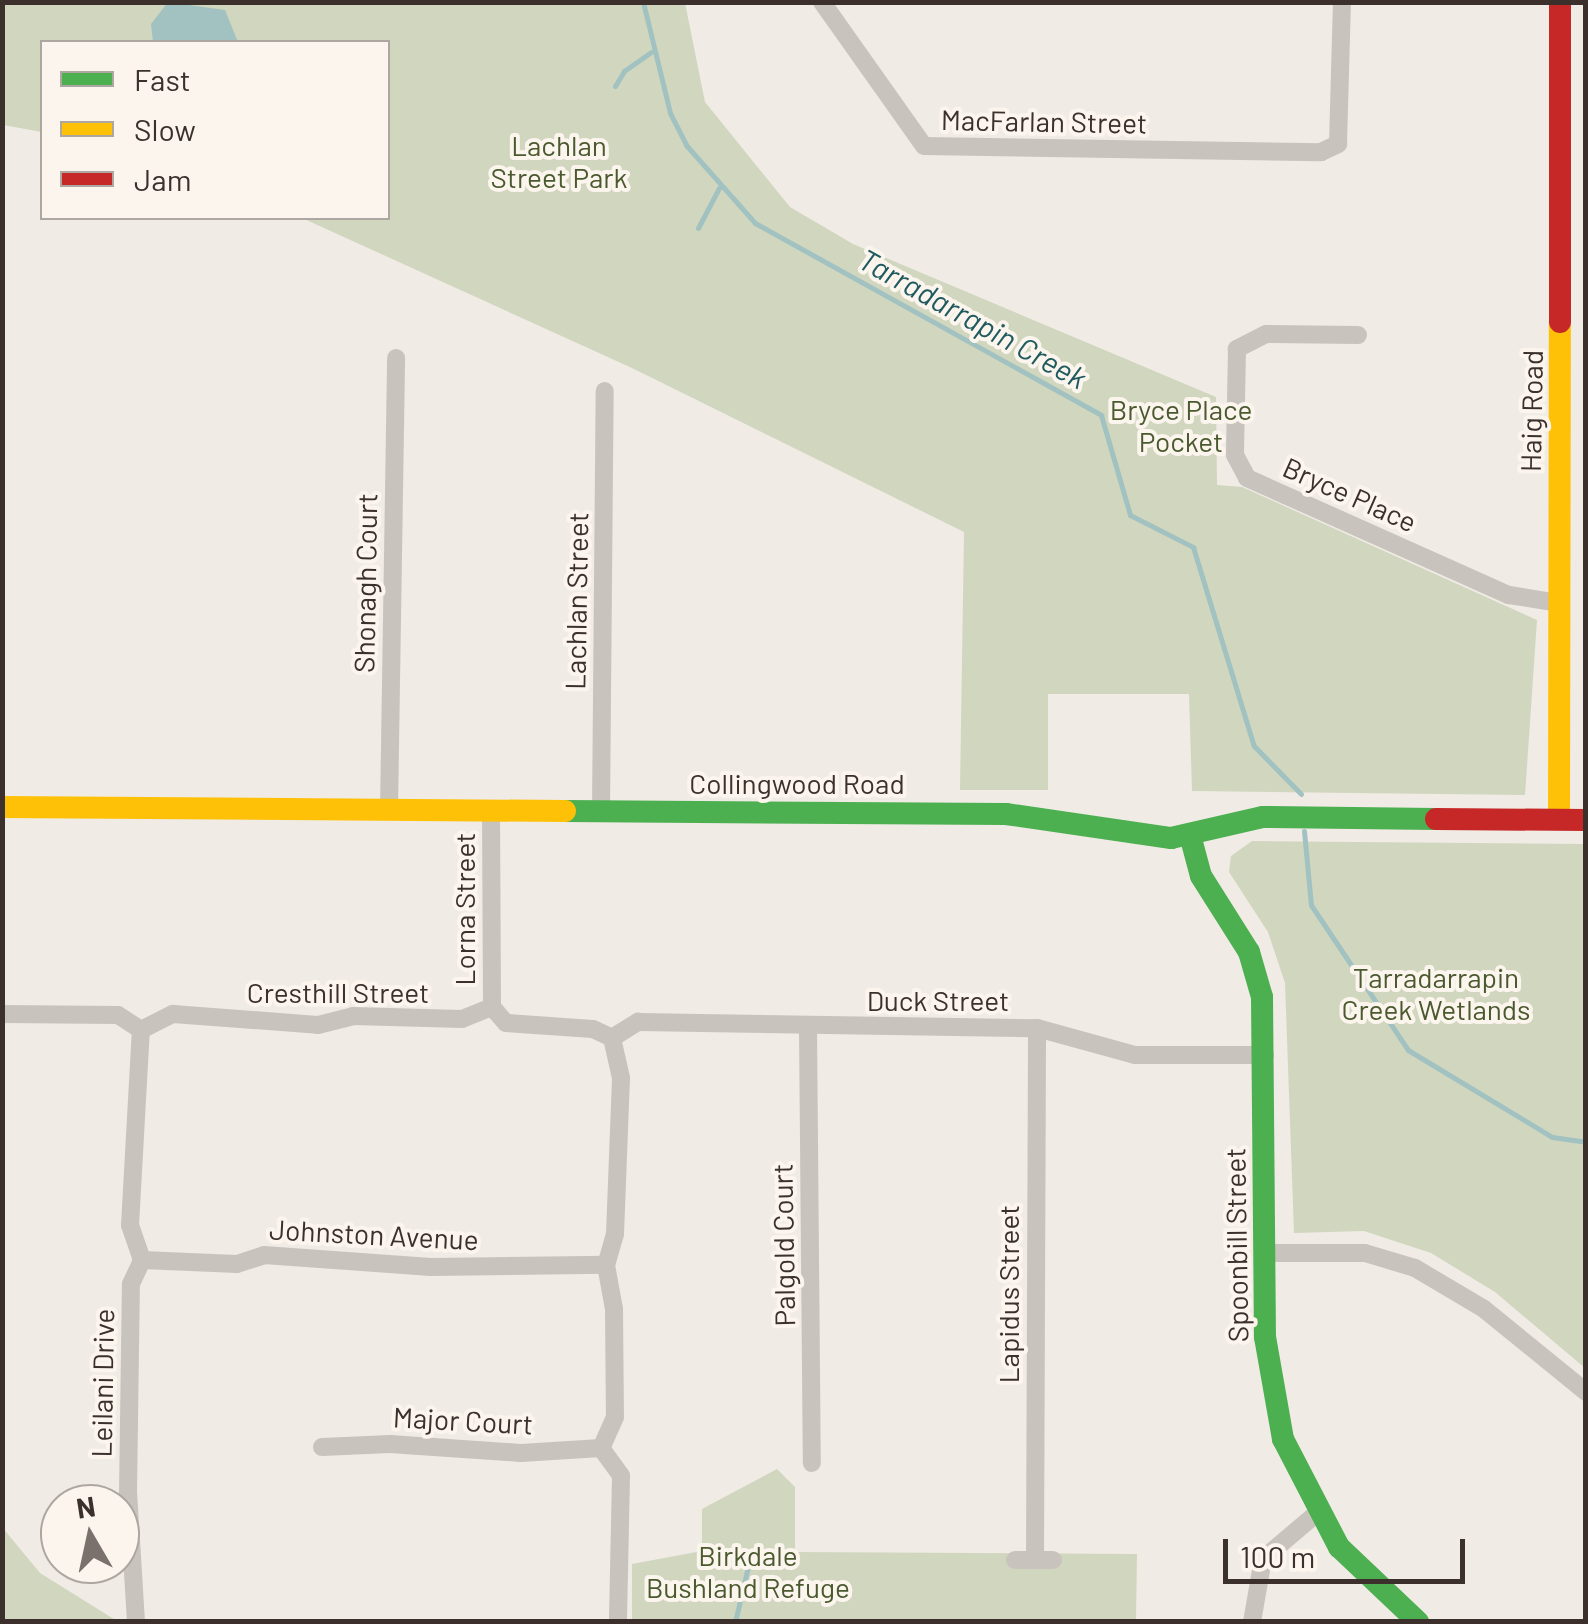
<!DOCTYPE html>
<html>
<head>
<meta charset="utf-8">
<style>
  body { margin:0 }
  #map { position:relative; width:1588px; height:1624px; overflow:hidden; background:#f0ebe5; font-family:Barlow,sans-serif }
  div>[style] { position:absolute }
  .green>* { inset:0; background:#d1d6bf }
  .water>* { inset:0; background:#a1c2c1 }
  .stream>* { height:5px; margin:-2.5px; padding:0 2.5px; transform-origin:2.5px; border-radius:2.5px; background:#a1c2c1 }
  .street>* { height:18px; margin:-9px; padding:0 9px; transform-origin:9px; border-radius:9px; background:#c9c3be }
  .fast>* { height:22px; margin:-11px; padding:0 11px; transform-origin:11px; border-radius:11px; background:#4caf50 }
  .slow>* { height:22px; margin:-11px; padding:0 11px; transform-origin:11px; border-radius:11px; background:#ffc107 }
  .jam>* { height:22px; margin:-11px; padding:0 11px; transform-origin:11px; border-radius:11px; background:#c62828 }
  span { translate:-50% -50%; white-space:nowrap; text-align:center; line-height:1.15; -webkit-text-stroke:8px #fbf5ee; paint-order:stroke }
  .street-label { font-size:28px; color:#3b302b }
  .park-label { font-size:28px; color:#4a5a2e }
  .water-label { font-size:30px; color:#1f5a5e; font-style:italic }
  .frame { position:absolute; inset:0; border:5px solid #3b302b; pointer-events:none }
  .legend { position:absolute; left:40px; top:40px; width:350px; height:180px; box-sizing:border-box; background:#fbf5ee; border:2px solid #aea6a0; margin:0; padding:12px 18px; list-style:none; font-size:30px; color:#3b302b }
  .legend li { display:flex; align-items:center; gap:20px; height:50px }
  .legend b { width:50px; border:2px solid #aea6a0 }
  .north { position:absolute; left:40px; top:1484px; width:100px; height:100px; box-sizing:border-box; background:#fbf5ee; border:2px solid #aea6a0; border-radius:50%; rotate:351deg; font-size:28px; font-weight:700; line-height:40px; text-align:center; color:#3b302b }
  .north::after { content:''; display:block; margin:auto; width:35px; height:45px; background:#7a716c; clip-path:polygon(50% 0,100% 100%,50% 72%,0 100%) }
  .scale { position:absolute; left:1223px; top:1539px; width:242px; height:45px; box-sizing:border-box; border:5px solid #3b302b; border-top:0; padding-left:12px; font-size:30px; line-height:35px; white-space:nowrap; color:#3b302b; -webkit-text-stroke:8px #fbf5ee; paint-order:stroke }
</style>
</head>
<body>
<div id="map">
  <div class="green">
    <div style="clip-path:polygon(2px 3px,685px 3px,705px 102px,790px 207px,853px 244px,1216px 397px,1217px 485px,1242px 487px,1537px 620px,1525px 795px,1192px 791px,1189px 694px,1048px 694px,1048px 790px,960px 790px,964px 532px,632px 368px,302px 218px,388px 218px,388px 42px,42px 42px,42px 132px,3px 125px)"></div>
    <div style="clip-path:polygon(1252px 841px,1585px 844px,1585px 1368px,1495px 1292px,1431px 1253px,1364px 1231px,1294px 1233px,1285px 983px,1268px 932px,1229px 872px,1231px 856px)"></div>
    <div style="clip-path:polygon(777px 1469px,795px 1487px,795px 1552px,1137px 1554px,1136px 1621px,632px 1621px,632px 1564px,702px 1551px,702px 1509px)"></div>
    <div style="clip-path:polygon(2px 1527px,40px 1573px,117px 1621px,3px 1621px)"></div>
  </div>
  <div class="water">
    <div style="clip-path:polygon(168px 2px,225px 10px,238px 42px,153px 42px,151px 24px)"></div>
  </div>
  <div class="stream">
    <div style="left:643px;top:2px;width:114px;rotate:76.3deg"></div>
    <div style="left:670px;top:113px;width:36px;rotate:63deg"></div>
    <div style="left:686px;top:145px;width:104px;rotate:48.5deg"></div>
    <div style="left:755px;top:223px;width:396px;rotate:29deg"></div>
    <div style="left:1101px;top:415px;width:104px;rotate:73.8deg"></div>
    <div style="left:1130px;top:515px;width:71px;rotate:26.9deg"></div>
    <div style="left:1193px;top:547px;width:208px;rotate:73deg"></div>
    <div style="left:1254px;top:746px;width:67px;rotate:45.6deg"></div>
    <div style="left:615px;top:86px;width:17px;rotate:-59deg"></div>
    <div style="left:624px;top:71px;width:33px;rotate:-35deg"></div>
    <div style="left:698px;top:228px;width:45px;rotate:-62.3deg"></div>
    <div style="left:1304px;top:831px;width:74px;rotate:84.6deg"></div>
    <div style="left:1311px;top:905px;width:174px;rotate:56.2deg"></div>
    <div style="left:1408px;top:1050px;width:168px;rotate:31.1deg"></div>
    <div style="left:1552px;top:1137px;width:34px;rotate:8deg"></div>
    <div style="left:735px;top:1622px;width:70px;rotate:-76.8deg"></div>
  </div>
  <div class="street">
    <div style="left:822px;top:2px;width:176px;rotate:54.7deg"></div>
    <div style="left:924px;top:146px;width:397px;rotate:0.9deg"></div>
    <div style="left:1321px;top:152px;width:19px;rotate:-25deg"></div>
    <div style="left:1338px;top:144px;width:142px;rotate:-88.4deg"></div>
    <div style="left:1358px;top:335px;width:92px;rotate:-179.4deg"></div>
    <div style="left:1266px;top:334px;width:33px;rotate:153deg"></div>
    <div style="left:1237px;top:349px;width:106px;rotate:91.1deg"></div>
    <div style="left:1235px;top:455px;width:26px;rotate:62deg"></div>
    <div style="left:1247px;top:478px;width:287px;rotate:24.1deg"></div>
    <div style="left:1509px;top:595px;width:51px;rotate:9.1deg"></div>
    <div style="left:389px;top:810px;width:452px;rotate:-89.1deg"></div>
    <div style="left:491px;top:811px;width:196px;rotate:89.7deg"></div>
    <div style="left:601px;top:811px;width:420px;rotate:-89.5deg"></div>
    <div style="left:2px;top:1014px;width:116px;rotate:0.5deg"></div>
    <div style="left:118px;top:1015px;width:27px;rotate:33deg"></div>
    <div style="left:141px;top:1030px;width:36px;rotate:-27deg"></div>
    <div style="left:173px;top:1014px;width:145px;rotate:4.3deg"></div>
    <div style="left:318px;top:1025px;width:36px;rotate:-14deg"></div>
    <div style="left:353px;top:1016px;width:109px;rotate:1.6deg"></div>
    <div style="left:462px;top:1019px;width:32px;rotate:-22deg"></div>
    <div style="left:492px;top:1007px;width:21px;rotate:49deg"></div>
    <div style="left:506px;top:1023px;width:87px;rotate:3.9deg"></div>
    <div style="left:593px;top:1029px;width:21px;rotate:25deg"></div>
    <div style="left:808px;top:1027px;width:436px;rotate:89.5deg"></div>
    <div style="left:612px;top:1038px;width:31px;rotate:-32deg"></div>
    <div style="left:638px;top:1022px;width:399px;rotate:0.9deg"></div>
    <div style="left:1037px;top:1028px;width:102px;rotate:15.4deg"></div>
    <div style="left:1135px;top:1055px;width:130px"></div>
    <div style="left:612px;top:1038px;width:41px;rotate:77.3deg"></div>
    <div style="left:621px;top:1078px;width:156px;rotate:92.2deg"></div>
    <div style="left:615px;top:1234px;width:32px;rotate:106deg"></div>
    <div style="left:606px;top:1265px;width:45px;rotate:79.7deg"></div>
    <div style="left:614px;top:1309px;width:108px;rotate:89.5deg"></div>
    <div style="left:615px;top:1417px;width:34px;rotate:114deg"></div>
    <div style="left:601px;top:1448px;width:34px;rotate:54deg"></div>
    <div style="left:621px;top:1476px;width:146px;rotate:91.2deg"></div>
    <div style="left:1264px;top:1253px;width:101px"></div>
    <div style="left:1365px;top:1253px;width:52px;rotate:16.7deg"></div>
    <div style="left:1415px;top:1268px;width:80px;rotate:30.7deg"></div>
    <div style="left:1484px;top:1309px;width:132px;rotate:39.1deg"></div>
    <div style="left:142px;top:1260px;width:95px;rotate:2.4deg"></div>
    <div style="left:237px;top:1264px;width:28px;rotate:-18deg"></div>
    <div style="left:264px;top:1255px;width:167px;rotate:4.1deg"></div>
    <div style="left:431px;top:1267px;width:175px;rotate:-0.7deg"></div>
    <div style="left:322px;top:1447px;width:68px;rotate:-2.5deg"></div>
    <div style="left:390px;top:1444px;width:131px;rotate:3.9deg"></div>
    <div style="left:521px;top:1453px;width:80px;rotate:-3.6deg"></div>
    <div style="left:1015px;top:1560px;width:38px"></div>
    <div style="left:1035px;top:1560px;width:532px;rotate:-89.78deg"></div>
    <div style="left:136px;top:1622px;width:129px;rotate:-93.5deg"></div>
    <div style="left:128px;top:1493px;width:209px;rotate:-89.2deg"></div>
    <div style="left:131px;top:1284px;width:26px;rotate:-65deg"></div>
    <div style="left:142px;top:1260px;width:37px;rotate:-109deg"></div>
    <div style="left:130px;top:1225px;width:195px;rotate:-86.8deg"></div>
    <div style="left:1252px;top:1622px;width:64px;rotate:-80.1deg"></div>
    <div style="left:1263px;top:1559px;width:71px;rotate:-40.4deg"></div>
  </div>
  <div class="fast">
    <div style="left:565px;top:811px;width:441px;rotate:0.4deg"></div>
    <div style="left:1006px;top:814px;width:167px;rotate:8.3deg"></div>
    <div style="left:1171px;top:838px;width:94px;rotate:-12.9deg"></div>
    <div style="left:1263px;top:817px;width:173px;rotate:0.7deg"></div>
    <div style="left:1190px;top:835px;width:42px;rotate:75deg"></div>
    <div style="left:1201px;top:876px;width:90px;rotate:57.7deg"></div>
    <div style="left:1249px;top:952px;width:47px;rotate:73.9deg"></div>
    <div style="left:1262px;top:997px;width:340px;rotate:89.5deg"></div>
    <div style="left:1265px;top:1337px;width:104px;rotate:80deg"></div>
    <div style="left:1283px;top:1439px;width:122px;rotate:62.6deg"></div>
    <div style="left:1339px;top:1547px;width:109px;rotate:43.5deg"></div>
  </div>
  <div class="slow">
    <div style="left:2px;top:807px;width:563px;rotate:0.41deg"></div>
    <div style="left:1559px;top:819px;width:497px;rotate:-89.9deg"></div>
  </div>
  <div class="jam">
    <div style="left:1560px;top:322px;width:320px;rotate:-90deg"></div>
    <div style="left:1436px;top:819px;width:150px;rotate:0.4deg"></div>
  </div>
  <div class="street-label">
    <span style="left:1044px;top:121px;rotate:1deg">MacFarlan Street</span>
    <span style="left:1531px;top:411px;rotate:-89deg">Haig Road</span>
    <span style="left:1350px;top:494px;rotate:24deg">Bryce Place</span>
    <span style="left:365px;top:583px;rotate:-89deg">Shonagh Court</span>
    <span style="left:576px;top:601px;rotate:-89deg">Lachlan Street</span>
    <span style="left:797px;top:783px">Collingwood Road</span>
    <span style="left:464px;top:909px;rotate:-90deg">Lorna Street</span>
    <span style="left:338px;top:992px">Cresthill Street</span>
    <span style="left:938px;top:1000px">Duck Street</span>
    <span style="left:374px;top:1234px;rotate:3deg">Johnston Avenue</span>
    <span style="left:783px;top:1245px;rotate:-91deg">Palgold Court</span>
    <span style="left:1236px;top:1245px;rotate:-91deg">Spoonbill Street</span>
    <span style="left:1008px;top:1294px;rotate:-90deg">Lapidus Street</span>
    <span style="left:102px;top:1383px;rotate:-89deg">Leilani Drive</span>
    <span style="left:463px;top:1420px;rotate:3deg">Major Court</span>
  </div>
  <div class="park-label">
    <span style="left:559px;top:161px">Lachlan<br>Street Park</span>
    <span style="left:1181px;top:425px">Bryce Place<br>Pocket</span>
    <span style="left:1436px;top:993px">Tarradarrapin<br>Creek Wetlands</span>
    <span style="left:748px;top:1571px">Birkdale<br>Bushland Refuge</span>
  </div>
  <div class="water-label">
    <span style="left:973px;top:318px;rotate:29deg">Tarradarrapin Creek</span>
  </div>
  <div class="frame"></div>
  <ul class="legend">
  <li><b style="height:12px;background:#4caf50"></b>Fast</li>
  <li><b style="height:12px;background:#ffc107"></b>Slow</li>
  <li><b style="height:12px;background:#c62828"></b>Jam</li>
  </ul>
  <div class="north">N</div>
  <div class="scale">100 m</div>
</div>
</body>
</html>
